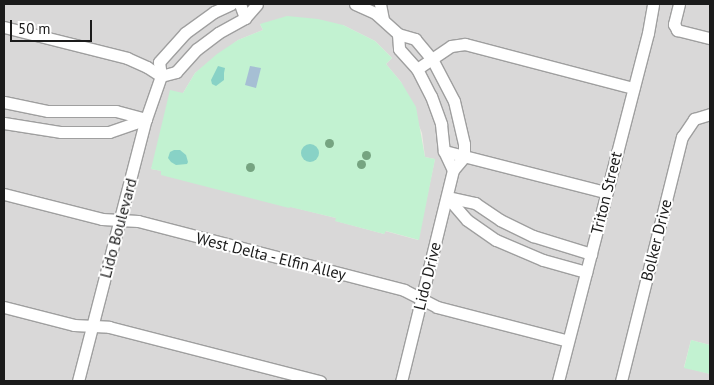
<!DOCTYPE html>
<html>
<head>
<meta charset="utf-8">
<style>
  body { margin:0 }
  #map { position:relative; width:714px; height:385px; overflow:hidden; background:#ebeae2; font-family:"PT Sans",sans-serif }
  div>[style] { position:absolute }
  .residential>* { inset:0; background:#d9d8d8 }
  .park>* { inset:0; background:#c2f2d1 }
  .pitch>* { inset:0; background:#88d2c6 }
  .round { border-radius:50% }
  .water>* { inset:0; background:#a6bfd4 }
  .roads { filter:drop-shadow(1px 0 #9f9f9f) drop-shadow(-1px 0 #9f9f9f) drop-shadow(0 1px #9f9f9f) drop-shadow(0 -1px #9f9f9f) }
  .minor>* { height:11px; margin:-5.5px; padding:0 5.5px; transform-origin:5.5px; border-radius:5.5px; background:#fff }
  .trees>* { width:9px; height:9px; margin:-4.5px; border-radius:50%; background:#76a481 }
  span { translate:-50% -50%; white-space:nowrap; text-align:center; line-height:1.15; -webkit-text-stroke:4px #fff; paint-order:stroke }
  .street-label { font-size:16px; color:#1b1b1b }
  .frame { position:absolute; inset:0; border:5px solid #1b1b1b; pointer-events:none }
  .scale { position:absolute; left:10px; top:20px; width:82px; height:22px; box-sizing:border-box; border:2px solid #1b1b1b; border-top:0; padding-left:6px; font-size:15px; line-height:18px; white-space:nowrap; color:#1b1b1b; -webkit-text-stroke:4px #fff; paint-order:stroke }
</style>
</head>
<body>
<div id="map">
  <div class="residential">
    <div style="clip-path:polygon(evenodd,4px 4px,710px 4px,710px 345px,691px 340px,684px 367px,710px 374px,710px 381px,4px 381px,4px 4px,260px 24px,343px 25px,375px 41px,392px 58px,386px 64px,401px 82px,422px 133px,425px 157px,435px 159px,418px 240px,385px 231px,384px 234px,336px 221px,336px 218px,161px 174px,162px 171px,151px 169px,183px 93px,195px 73px,238px 40px,263px 30px,260px 24px)"></div>
  </div>
  <div class="park">
    <div style="clip-path:polygon(287px 16px,318px 19px,343px 25px,375px 41px,392px 58px,386px 64px,401px 82px,416px 107px,425px 157px,435px 159px,419px 240px,386px 231px,384px 234px,335px 221px,336px 218px,290px 207px,289px 208px,161px 175px,161px 171px,151px 169px,170px 90px,183px 93px,195px 73px,217px 54px,238px 40px,263px 30px,260px 24px)"></div>
    <div style="clip-path:polygon(691px 340px,710px 345px,710px 374px,684px 368px)"></div>
  </div>
  <div class="pitch">
    <div style="clip-path:polygon(218px 66px,225px 68px,224px 73px,224px 80px,216px 86px,212px 84px,211px 80px)"></div>
    <div class="round" style="left:301px;top:144px;width:18px;height:18px"></div>
    <div style="clip-path:polygon(174px 150px,180px 150px,186px 155px,188px 162px,187px 164px,176px 165px,171px 162px,168px 158px,170px 152px)"></div>
  </div>
  <div class="water">
    <div style="clip-path:polygon(250px 66px,261px 68px,256px 88px,245px 85px)"></div>
  </div>
  <div class="roads">
    <div class="minor">
      <div style="left:240px;top:4px;width:15px;rotate:70deg"></div>
      <div style="left:355px;top:4px;width:22px;rotate:24deg"></div>
      <div style="left:375px;top:13px;width:31px;rotate:42deg"></div>
      <div style="left:398px;top:34px;width:18px;rotate:16deg"></div>
      <div style="left:415px;top:39px;width:26px;rotate:50deg"></div>
      <div style="left:432px;top:59px;width:47px;rotate:62.4deg"></div>
      <div style="left:454px;top:101px;width:44px;rotate:76.9deg"></div>
      <div style="left:464px;top:144px;width:13px;rotate:90deg"></div>
      <div style="left:464px;top:157px;width:17px;rotate:130deg"></div>
      <div style="left:453px;top:170px;width:217px;rotate:103.8deg"></div>
      <div style="left:380px;top:4px;width:15px;rotate:79deg"></div>
      <div style="left:679px;top:4px;width:21px;rotate:104deg"></div>
      <div style="left:674px;top:24px;width:7px;rotate:63deg"></div>
      <div style="left:677px;top:30px;width:34px;rotate:14deg"></div>
      <div style="left:4px;top:27px;width:127px;rotate:14.1deg"></div>
      <div style="left:127px;top:58px;width:22px;rotate:24deg"></div>
      <div style="left:147px;top:67px;width:17px;rotate:33deg"></div>
      <div style="left:398px;top:34px;width:15px;rotate:86deg"></div>
      <div style="left:399px;top:49px;width:27px;rotate:48deg"></div>
      <div style="left:417px;top:69px;width:30px;rotate:63deg"></div>
      <div style="left:431px;top:96px;width:30px;rotate:70deg"></div>
      <div style="left:441px;top:124px;width:27px;rotate:84deg"></div>
      <div style="left:444px;top:151px;width:21px;rotate:65deg"></div>
      <div style="left:417px;top:69px;width:41px;rotate:-34.1deg"></div>
      <div style="left:451px;top:46px;width:14px;rotate:-8deg"></div>
      <div style="left:465px;top:44px;width:174px;rotate:14.7deg"></div>
      <div style="left:161px;top:76px;width:16px;rotate:-15deg"></div>
      <div style="left:176px;top:72px;width:31px;rotate:-48deg"></div>
      <div style="left:197px;top:49px;width:26px;rotate:-37deg"></div>
      <div style="left:218px;top:33px;width:31px;rotate:-29deg"></div>
      <div style="left:245px;top:18px;width:18px;rotate:-49deg"></div>
      <div style="left:4px;top:102px;width:45px;rotate:11.6deg"></div>
      <div style="left:48px;top:111px;width:68px"></div>
      <div style="left:116px;top:111px;width:31px;rotate:15deg"></div>
      <div style="left:4px;top:123px;width:58px;rotate:9deg"></div>
      <div style="left:61px;top:132px;width:48px"></div>
      <div style="left:109px;top:132px;width:39px;rotate:-19deg"></div>
      <div style="left:444px;top:151px;width:166px;rotate:14.3deg"></div>
      <div style="left:4px;top:194px;width:101px;rotate:14.3deg"></div>
      <div style="left:102px;top:219px;width:36px;rotate:3deg"></div>
      <div style="left:138px;top:221px;width:275px;rotate:14.5deg"></div>
      <div style="left:404px;top:290px;width:37px;rotate:27deg"></div>
      <div style="left:437px;top:307px;width:135px;rotate:14.5deg"></div>
      <div style="left:447px;top:197px;width:30px;rotate:49deg"></div>
      <div style="left:467px;top:220px;width:35px;rotate:35deg"></div>
      <div style="left:496px;top:240px;width:51px;rotate:23.1deg"></div>
      <div style="left:543px;top:260px;width:45px;rotate:15.6deg"></div>
      <div style="left:447px;top:197px;width:29px;rotate:12deg"></div>
      <div style="left:475px;top:203px;width:30px;rotate:34deg"></div>
      <div style="left:500px;top:220px;width:37px;rotate:26deg"></div>
      <div style="left:533px;top:236px;width:61px;rotate:17.2deg"></div>
      <div style="left:4px;top:307px;width:72px;rotate:14.4deg"></div>
      <div style="left:74px;top:325px;width:35px;rotate:3deg"></div>
      <div style="left:109px;top:327px;width:218px;rotate:14.4deg"></div>
      <div style="left:78px;top:381px;width:271px;rotate:-75.5deg"></div>
      <div style="left:146px;top:119px;width:46px;rotate:-70.8deg"></div>
      <div style="left:161px;top:76px;width:14px;rotate:-98deg"></div>
      <div style="left:159px;top:62px;width:39px;rotate:-48deg"></div>
      <div style="left:185px;top:33px;width:36px;rotate:-36deg"></div>
      <div style="left:214px;top:12px;width:19px;rotate:-25deg"></div>
      <div style="left:558px;top:381px;width:359px;rotate:-75.5deg"></div>
      <div style="left:648px;top:33px;width:29px;rotate:-80deg"></div>
      <div style="left:621px;top:381px;width:252px;rotate:-76deg"></div>
      <div style="left:682px;top:137px;width:22px;rotate:-56deg"></div>
      <div style="left:694px;top:119px;width:17px;rotate:-17deg"></div>
    </div>
  </div>
  <div class="trees">
    <div style="left:329px;top:143px"></div>
    <div style="left:366px;top:155px"></div>
    <div style="left:361px;top:164px"></div>
    <div style="left:250px;top:167px"></div>
  </div>
  <div class="street-label">
    <span style="left:606px;top:193px;rotate:-76deg">Triton Street</span>
    <span style="left:118px;top:228px;rotate:-75deg">Lido Boulevard</span>
    <span style="left:656px;top:240px;rotate:-76deg">Bolker Drive</span>
    <span style="left:271px;top:256px;rotate:14deg">West Delta - Elfin Alley</span>
    <span style="left:427px;top:276px;rotate:-76deg">Lido Drive</span>
  </div>
  <div class="frame"></div>
  <div class="scale">50 m</div>
</div>
</body>
</html>
